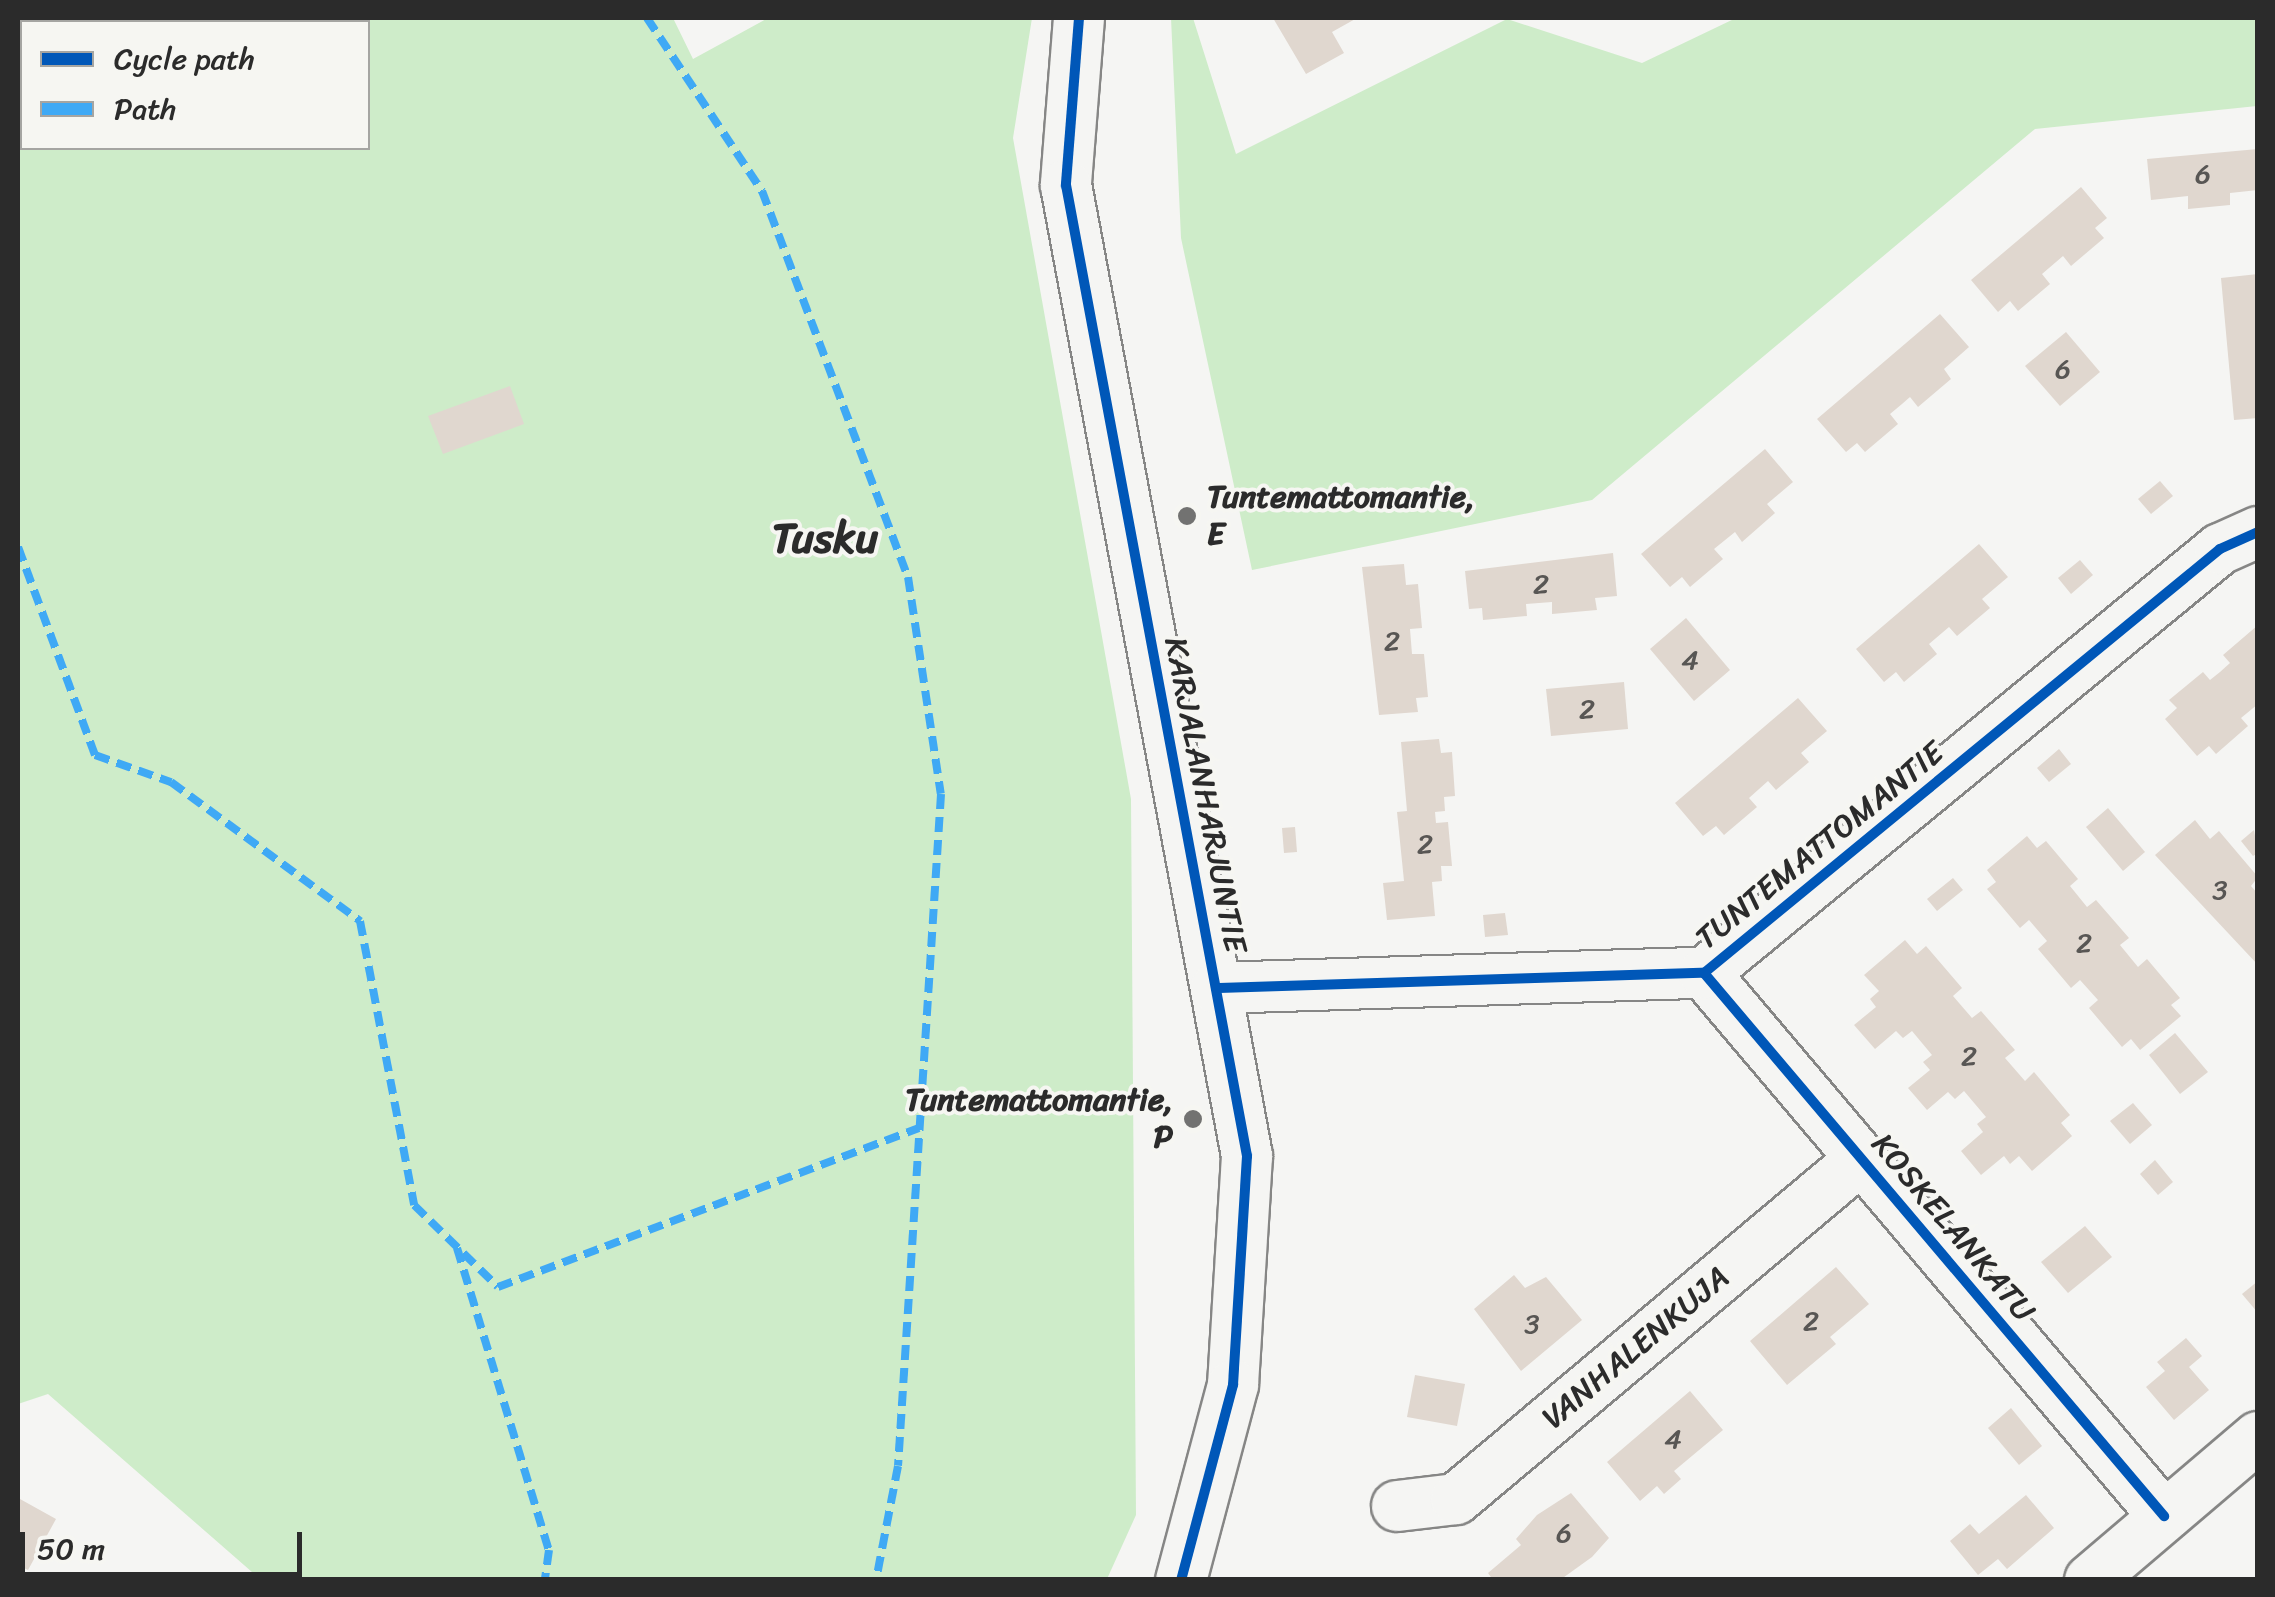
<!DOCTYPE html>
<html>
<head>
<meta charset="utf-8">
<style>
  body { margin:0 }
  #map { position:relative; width:2275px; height:1597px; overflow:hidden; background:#f5f5f3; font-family:Sriracha,sans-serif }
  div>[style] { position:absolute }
  .green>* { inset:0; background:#ceecc9 }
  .building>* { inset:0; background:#e0d7cf }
  .roads { filter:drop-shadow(2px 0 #868685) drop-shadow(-2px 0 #868685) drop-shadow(0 2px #868685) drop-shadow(0 -2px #868685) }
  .minor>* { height:50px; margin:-25px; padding:0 25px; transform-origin:25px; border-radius:25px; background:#f5f5f3 }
  .quiet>* { height:8px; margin-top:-4px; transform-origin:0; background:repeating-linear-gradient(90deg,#3fa9f5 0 15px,transparent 0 23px) }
  .cycleway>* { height:10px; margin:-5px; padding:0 5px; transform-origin:5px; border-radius:5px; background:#0057b8 }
  .dots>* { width:28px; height:28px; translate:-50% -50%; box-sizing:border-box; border:5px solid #f6f6f2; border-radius:50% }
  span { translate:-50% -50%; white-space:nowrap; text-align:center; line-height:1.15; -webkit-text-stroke:8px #f6f6f2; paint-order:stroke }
  .number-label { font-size:28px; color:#585654 }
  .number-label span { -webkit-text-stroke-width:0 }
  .poi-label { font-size:32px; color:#2b2b2b; font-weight:700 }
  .left { translate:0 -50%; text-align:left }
  .right { translate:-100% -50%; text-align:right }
  .street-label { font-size:32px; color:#2b2b2b }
  .district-label { font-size:42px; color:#2b2b2b; font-weight:700 }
  .frame { position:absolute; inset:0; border:20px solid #2b2b2b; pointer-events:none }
  .legend { position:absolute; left:20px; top:20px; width:350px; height:130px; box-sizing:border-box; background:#f6f6f2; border:2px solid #a5a5a2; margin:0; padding:12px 18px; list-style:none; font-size:30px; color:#2b2b2b }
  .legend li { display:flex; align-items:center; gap:20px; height:50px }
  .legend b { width:50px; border:2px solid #a5a5a2 }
  .scale { position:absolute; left:20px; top:1532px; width:282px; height:45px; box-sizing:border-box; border:5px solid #2b2b2b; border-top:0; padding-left:12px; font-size:30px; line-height:35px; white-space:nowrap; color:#2b2b2b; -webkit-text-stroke:8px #f6f6f2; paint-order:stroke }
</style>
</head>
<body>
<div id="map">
  <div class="green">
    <div style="clip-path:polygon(evenodd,18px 18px,673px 18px,693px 59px,768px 18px,1032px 18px,1013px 138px,1131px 799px,1136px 1515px,1107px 1579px,260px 1579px,48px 1394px,18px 1404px,18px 18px,22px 22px,368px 22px,368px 148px,22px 148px,22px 22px)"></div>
    <div style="clip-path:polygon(1171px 18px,1193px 18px,1236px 154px,1507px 19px,1642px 63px,1736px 18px,2257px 18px,2257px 106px,2035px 129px,1592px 500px,1252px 570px,1181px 238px)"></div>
  </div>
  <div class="building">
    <div style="clip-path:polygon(1273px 18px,1357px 18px,1332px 32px,1344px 53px,1306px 74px)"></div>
    <div style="clip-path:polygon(2258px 149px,2258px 190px,2230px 193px,2230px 205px,2188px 209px,2188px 196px,2151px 200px,2147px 159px)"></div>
    <div style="clip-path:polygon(2081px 187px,2107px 218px,2095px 228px,2104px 238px,2071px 266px,2063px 256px,2042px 274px,2050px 284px,2018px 311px,2010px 301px,1998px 312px,1971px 280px)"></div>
    <div style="clip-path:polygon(2258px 274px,2258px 418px,2234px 420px,2221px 278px)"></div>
    <div style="clip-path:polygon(1940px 314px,1969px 347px,1944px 369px,1951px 379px,1918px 407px,1910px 397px,1902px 404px,1890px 414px,1898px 424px,1865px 452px,1857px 443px,1846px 452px,1817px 419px)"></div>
    <div style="clip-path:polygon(2066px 332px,2100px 372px,2060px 406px,2025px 366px)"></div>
    <div style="clip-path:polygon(510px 386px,524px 424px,443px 454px,428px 416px)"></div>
    <div style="clip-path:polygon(1765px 449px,1793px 482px,1767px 504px,1775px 513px,1742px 542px,1735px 532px,1714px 549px,1723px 559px,1690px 587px,1682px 577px,1670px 587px,1641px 554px)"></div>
    <div style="clip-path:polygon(2160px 481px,2173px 496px,2151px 514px,2138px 499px)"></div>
    <div style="clip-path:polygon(1979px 544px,2008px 577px,1982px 599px,1990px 608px,1957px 636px,1949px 627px,1929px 644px,1937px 654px,1904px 682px,1896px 672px,1884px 682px,1856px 649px)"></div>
    <div style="clip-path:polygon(1613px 553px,1617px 596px,1595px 598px,1597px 610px,1552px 614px,1552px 602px,1526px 604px,1527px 616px,1483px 620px,1482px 608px,1469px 609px,1465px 571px)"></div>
    <div style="clip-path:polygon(2080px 560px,2093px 575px,2071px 594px,2058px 578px)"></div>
    <div style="clip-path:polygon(1404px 564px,1406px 585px,1418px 584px,1422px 628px,1410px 629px,1412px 654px,1424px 654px,1428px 697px,1416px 698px,1418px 712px,1379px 715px,1362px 567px)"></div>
    <div style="clip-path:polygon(1686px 618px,1730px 670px,1694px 701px,1650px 649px)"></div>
    <div style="clip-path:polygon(2258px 625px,2258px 704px,2241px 718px,2248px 726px,2216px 754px,2209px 746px,2197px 756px,2165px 719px,2177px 708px,2169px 700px,2203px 672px,2210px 680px,2220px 672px,2230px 663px,2223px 655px)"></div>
    <div style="clip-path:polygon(1624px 682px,1628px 729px,1551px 736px,1546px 689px)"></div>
    <div style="clip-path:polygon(1798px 698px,1827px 731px,1801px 753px,1809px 762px,1776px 790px,1768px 781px,1749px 798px,1757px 807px,1724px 835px,1716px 826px,1703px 836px,1675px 803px)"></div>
    <div style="clip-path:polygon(1439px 739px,1441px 753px,1452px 752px,1455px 796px,1444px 797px,1445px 811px,1435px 812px,1436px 823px,1448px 822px,1452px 866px,1441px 866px,1442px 881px,1432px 882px,1435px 916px,1387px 920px,1383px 883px,1404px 881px,1397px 812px,1407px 811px,1401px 742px)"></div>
    <div style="clip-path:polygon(2059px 749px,2071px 764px,2049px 782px,2037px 768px)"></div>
    <div style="clip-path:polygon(2108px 808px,2145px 852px,2123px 871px,2086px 827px)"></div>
    <div style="clip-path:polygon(2195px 820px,2210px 839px,2219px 831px,2258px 877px,2251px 886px,2258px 894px,2258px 965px,2155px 855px)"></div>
    <div style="clip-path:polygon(1295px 827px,1297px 852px,1284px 853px,1282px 828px)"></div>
    <div style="clip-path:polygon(2254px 830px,2258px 853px,2253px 856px,2241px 841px)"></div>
    <div style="clip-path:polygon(2027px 836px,2037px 848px,2046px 841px,2078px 879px,2070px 886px,2087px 907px,2096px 900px,2129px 938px,2120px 945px,2138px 967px,2147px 959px,2180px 998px,2171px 1005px,2181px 1016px,2140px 1050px,2131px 1039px,2122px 1047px,2089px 1008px,2098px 1000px,2080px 980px,2071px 988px,2038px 949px,2047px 941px,2029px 920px,2020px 928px,1987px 889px,1996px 882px,1987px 870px)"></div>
    <div style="clip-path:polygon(1953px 878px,1963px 890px,1937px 911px,1927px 899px)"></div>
    <div style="clip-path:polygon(1505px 913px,1508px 935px,1485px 937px,1483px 915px)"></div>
    <div style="clip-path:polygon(1905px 940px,1917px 954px,1926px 946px,1962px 988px,1953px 996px,1972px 1018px,1981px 1011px,2015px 1050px,2005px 1058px,2025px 1081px,2034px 1072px,2070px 1115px,2061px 1123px,2072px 1136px,2032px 1171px,2019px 1156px,2010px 1164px,2004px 1156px,1981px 1175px,1961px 1151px,1983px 1132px,1977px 1124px,1986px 1117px,1964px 1091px,1955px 1099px,1948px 1092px,1927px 1110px,1908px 1088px,1930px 1070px,1923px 1062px,1932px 1055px,1912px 1031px,1903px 1038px,1896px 1031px,1875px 1049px,1854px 1025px,1876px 1007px,1870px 999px,1879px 991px,1864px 975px)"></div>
    <div style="clip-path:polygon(2175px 1033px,2208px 1072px,2180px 1094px,2149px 1055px)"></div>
    <div style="clip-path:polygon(2133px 1103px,2152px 1125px,2130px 1144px,2110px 1121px)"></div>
    <div style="clip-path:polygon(2155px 1160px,2173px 1182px,2158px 1195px,2140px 1174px)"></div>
    <div style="clip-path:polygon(2085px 1226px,2112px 1257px,2068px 1293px,2041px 1262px)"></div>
    <div style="clip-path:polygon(1836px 1267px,1869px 1304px,1830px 1337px,1836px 1344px,1787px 1385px,1750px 1341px)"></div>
    <div style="clip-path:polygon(1514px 1275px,1525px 1288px,1546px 1277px,1582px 1320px,1521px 1371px,1474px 1309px)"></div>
    <div style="clip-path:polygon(2258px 1281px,2258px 1313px,2242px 1294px)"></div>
    <div style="clip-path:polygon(2186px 1338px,2202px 1356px,2189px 1367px,2209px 1390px,2174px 1420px,2146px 1387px,2165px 1371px,2157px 1362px)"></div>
    <div style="clip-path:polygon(1415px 1375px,1465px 1384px,1457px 1426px,1407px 1417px)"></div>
    <div style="clip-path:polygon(1690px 1391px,1723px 1430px,1674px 1471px,1681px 1479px,1664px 1494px,1657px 1486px,1640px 1501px,1607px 1462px)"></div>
    <div style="clip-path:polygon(2011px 1408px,2042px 1446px,2019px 1465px,1988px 1428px)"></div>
    <div style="clip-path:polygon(18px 1491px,20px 1499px,56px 1519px,28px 1570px,18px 1565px)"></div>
    <div style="clip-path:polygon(1571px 1493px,1609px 1538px,1592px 1557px,1560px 1580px,1493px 1580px,1488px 1573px,1521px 1545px,1516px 1539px,1537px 1515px)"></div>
    <div style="clip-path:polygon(2026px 1495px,2054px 1528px,2007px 1569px,1998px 1559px,1978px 1575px,1950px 1541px,1970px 1524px,1979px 1534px)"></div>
  </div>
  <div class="roads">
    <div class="minor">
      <div style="left:1079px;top:18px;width:168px;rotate:94.5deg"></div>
      <div style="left:1066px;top:185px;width:988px;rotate:79.44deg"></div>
      <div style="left:1247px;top:1156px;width:229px;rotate:93.5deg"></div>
      <div style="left:1233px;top:1385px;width:202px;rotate:104.9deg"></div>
      <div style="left:1704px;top:973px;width:712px;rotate:49.73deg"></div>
      <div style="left:1216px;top:988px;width:488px;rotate:-1.8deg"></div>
      <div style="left:1704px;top:973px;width:668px;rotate:-39.41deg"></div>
      <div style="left:2220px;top:549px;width:42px;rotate:-24.1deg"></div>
      <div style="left:1397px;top:1506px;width:59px;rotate:-6.8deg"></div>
      <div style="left:1456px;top:1499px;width:529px;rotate:-40.01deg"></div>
      <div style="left:2090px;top:1580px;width:221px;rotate:-40.4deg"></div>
    </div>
  </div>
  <div class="quiet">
    <div style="left:647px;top:18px;width:208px;rotate:56.4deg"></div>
    <div style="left:762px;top:191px;width:413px;rotate:69.3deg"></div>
    <div style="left:908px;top:577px;width:219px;rotate:81.4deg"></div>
    <div style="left:941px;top:794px;width:673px;rotate:93.66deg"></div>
    <div style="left:898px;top:1466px;width:116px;rotate:100.9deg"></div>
    <div style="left:128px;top:22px;width:9px;rotate:-27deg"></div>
    <div style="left:18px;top:90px;width:5px;rotate:-37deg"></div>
    <div style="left:18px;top:547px;width:222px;rotate:69.7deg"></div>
    <div style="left:95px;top:755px;width:81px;rotate:19.6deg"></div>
    <div style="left:171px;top:782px;width:235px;rotate:36.3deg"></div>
    <div style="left:360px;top:921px;width:289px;rotate:79.2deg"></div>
    <div style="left:414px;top:1205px;width:117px;rotate:44.3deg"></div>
    <div style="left:498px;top:1287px;width:450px;rotate:-20.7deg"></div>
    <div style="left:457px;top:1248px;width:316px;rotate:73.1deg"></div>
    <div style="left:549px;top:1550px;width:30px;rotate:98deg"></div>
  </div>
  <div class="cycleway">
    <div style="left:1079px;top:18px;width:168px;rotate:94.5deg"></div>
    <div style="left:1066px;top:185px;width:988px;rotate:79.44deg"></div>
    <div style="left:1247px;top:1156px;width:229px;rotate:93.5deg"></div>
    <div style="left:1233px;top:1385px;width:202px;rotate:104.9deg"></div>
    <div style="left:1704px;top:973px;width:712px;rotate:49.73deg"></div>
    <div style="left:1216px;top:988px;width:488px;rotate:-1.8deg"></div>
    <div style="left:1704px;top:973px;width:668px;rotate:-39.41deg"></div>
    <div style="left:2220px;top:549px;width:42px;rotate:-24.1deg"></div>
  </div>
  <div class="dots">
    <div style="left:1187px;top:516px;background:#727271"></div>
    <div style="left:1193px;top:1119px;background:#727271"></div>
  </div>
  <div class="number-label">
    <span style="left:2203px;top:174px">6</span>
    <span style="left:2063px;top:369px">6</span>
    <span style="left:1541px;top:584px">2</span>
    <span style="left:1392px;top:641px">2</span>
    <span style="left:1690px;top:660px">4</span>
    <span style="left:1587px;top:709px">2</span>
    <span style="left:1425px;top:844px">2</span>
    <span style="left:2220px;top:890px">3</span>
    <span style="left:2084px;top:943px">2</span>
    <span style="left:1969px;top:1056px">2</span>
    <span style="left:1811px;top:1321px">2</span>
    <span style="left:1532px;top:1324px">3</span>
    <span style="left:1673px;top:1439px">4</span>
    <span style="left:1564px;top:1533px">6</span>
  </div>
  <div class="poi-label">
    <span class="left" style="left:1207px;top:516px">Tuntemattomantie,<br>E</span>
    <span class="right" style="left:1173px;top:1119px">Tuntemattomantie,<br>P</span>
  </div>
  <div class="street-label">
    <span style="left:1205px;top:795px;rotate:79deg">KARJALANHARJUNTIE</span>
    <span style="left:1820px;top:846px;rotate:-39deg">TUNTEMATTOMANTIE</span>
    <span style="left:1953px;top:1228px;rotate:50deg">KOSKELANKATU</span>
    <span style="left:1636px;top:1348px;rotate:-40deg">VANHALENKUJA</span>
  </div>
  <div class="district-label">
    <span style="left:825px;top:538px">Tusku</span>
  </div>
  <div class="frame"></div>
  <ul class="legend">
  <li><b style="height:12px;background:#0057b8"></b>Cycle path</li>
  <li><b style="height:12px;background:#3fa9f5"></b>Path</li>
  </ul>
  <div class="scale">50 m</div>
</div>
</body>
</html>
